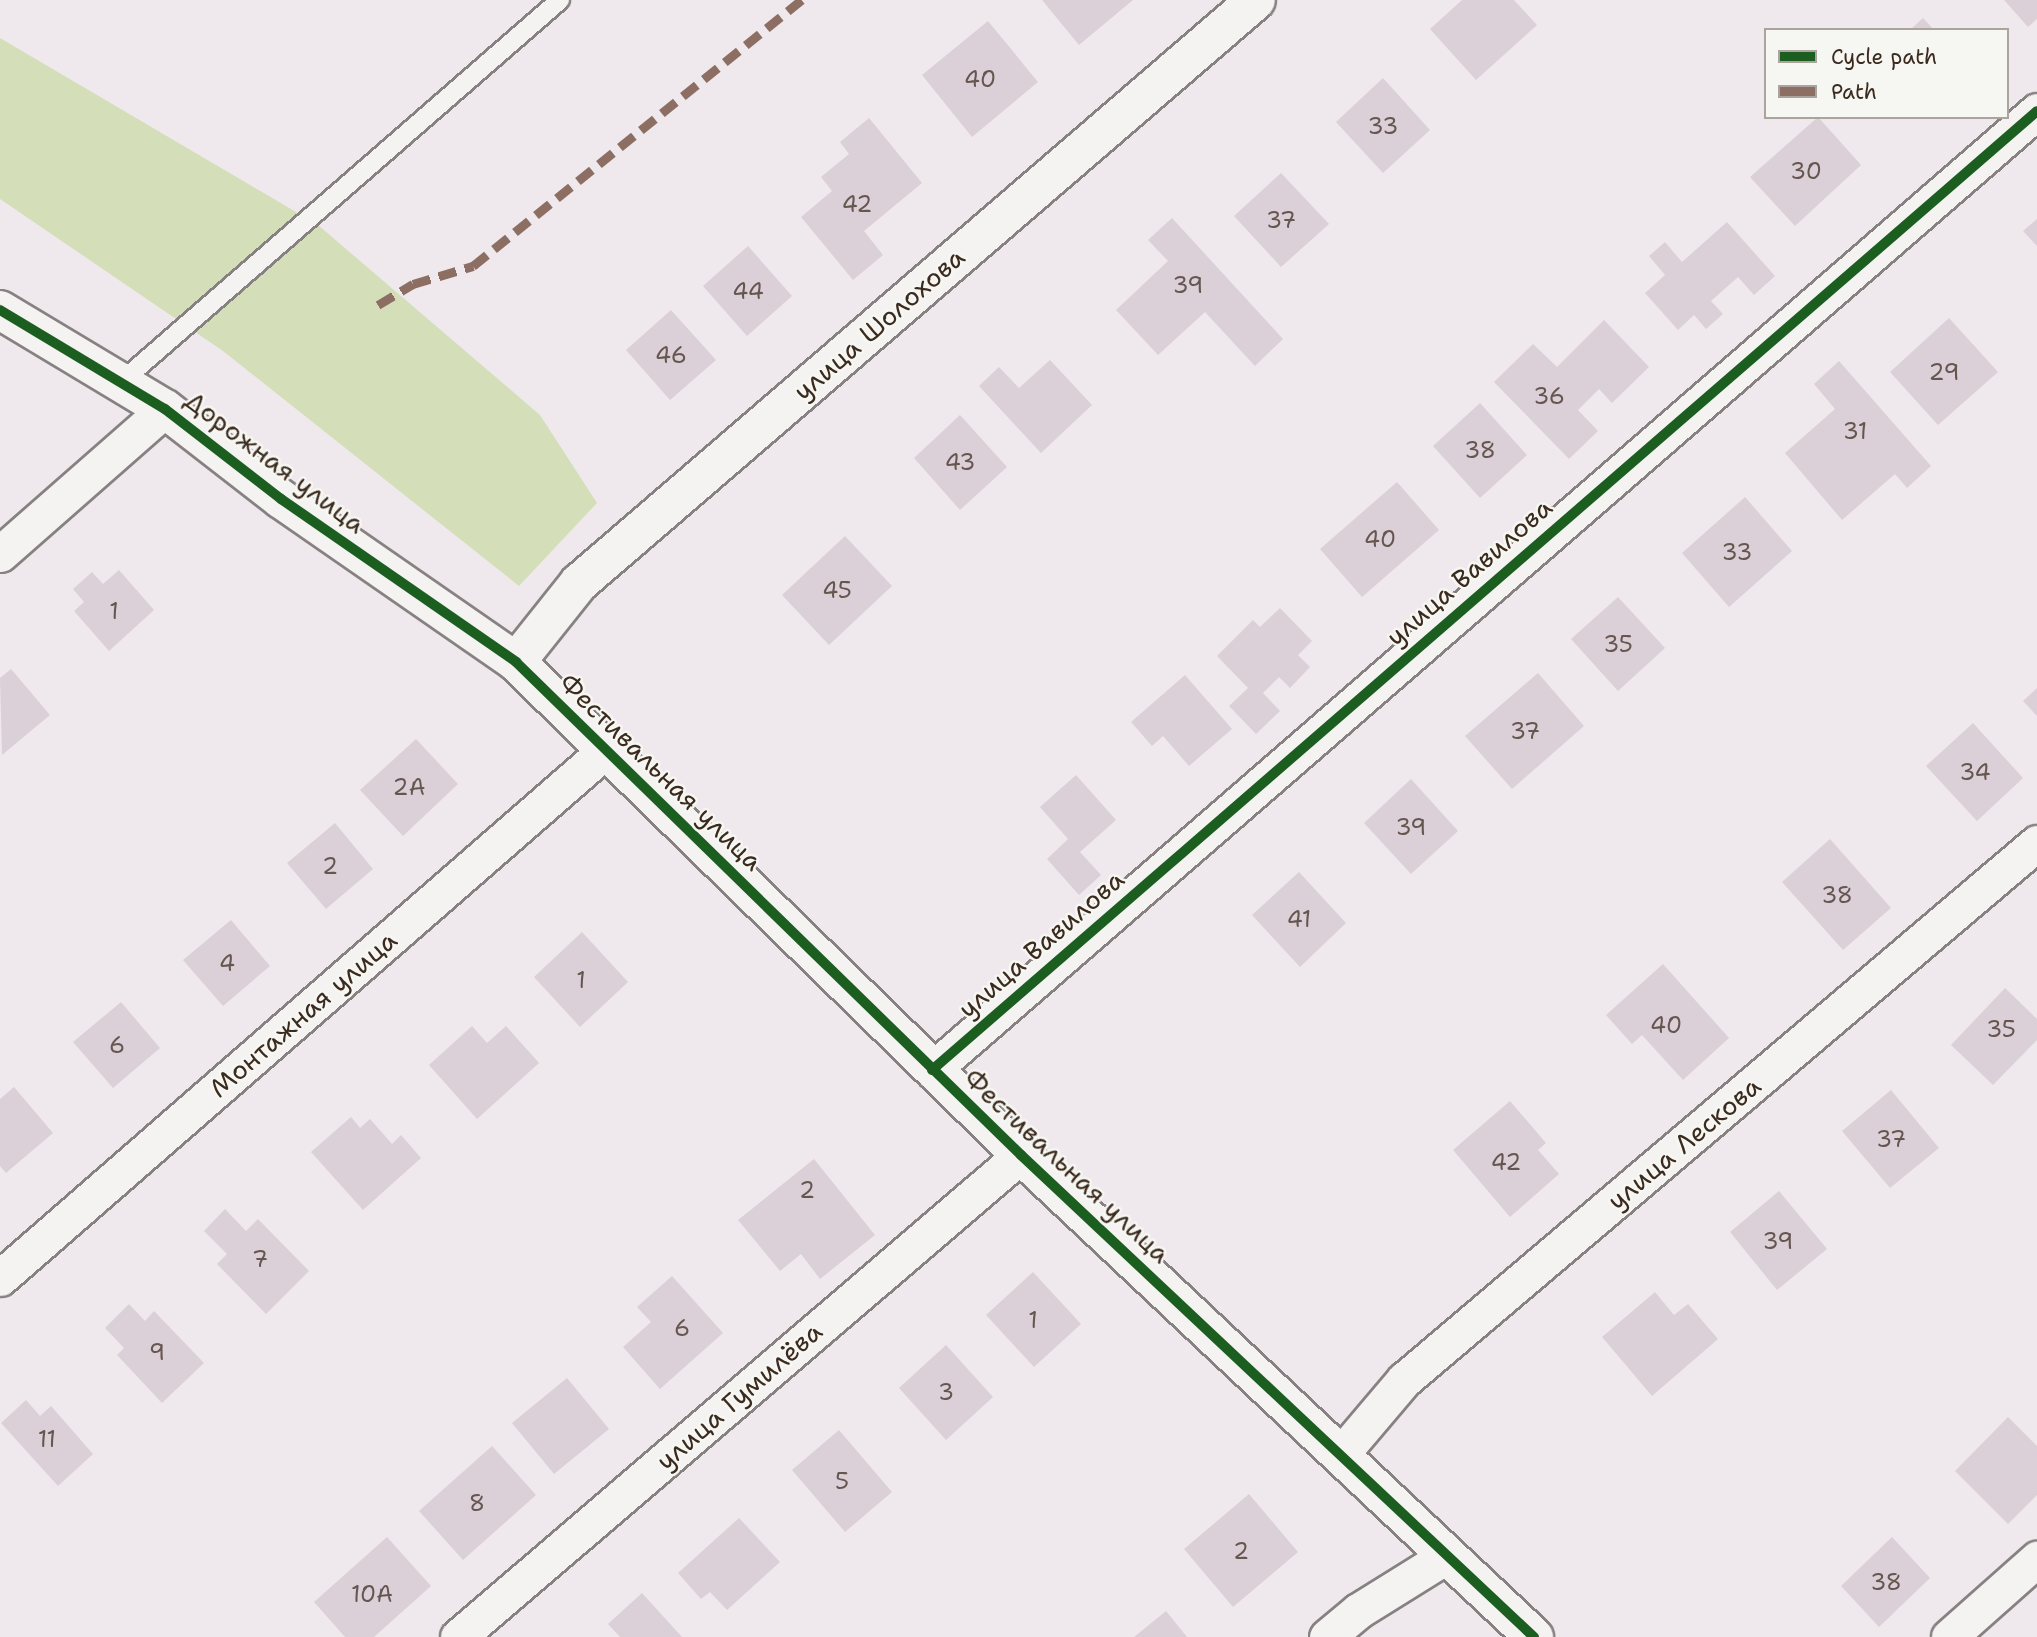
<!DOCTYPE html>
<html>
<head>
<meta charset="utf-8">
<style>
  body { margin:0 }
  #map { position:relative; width:2037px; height:1637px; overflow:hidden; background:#efe9ee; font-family:"Shantell Sans",sans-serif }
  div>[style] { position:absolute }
  .green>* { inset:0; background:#d4dfb9 }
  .building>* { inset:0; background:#dbcfd8 }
  .roads { filter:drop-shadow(2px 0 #878181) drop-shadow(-2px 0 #878181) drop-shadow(0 2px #878181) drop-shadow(0 -2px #878181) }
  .service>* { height:18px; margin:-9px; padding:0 9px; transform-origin:9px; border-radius:9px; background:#f4f3f2 }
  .minor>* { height:35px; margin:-17.5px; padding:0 17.5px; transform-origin:17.5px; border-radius:17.5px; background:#f4f3f2 }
  .tertiary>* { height:38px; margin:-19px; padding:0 19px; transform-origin:19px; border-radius:19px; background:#f4f3f2 }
  .quiet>* { height:9px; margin-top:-4.5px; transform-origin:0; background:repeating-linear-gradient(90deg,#8d6e63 0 18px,transparent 0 27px) }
  .cycleway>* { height:10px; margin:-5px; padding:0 5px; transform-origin:5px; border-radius:5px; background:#1b5e20 }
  span { translate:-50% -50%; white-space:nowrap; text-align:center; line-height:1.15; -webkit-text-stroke:5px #f6f6f2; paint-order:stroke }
  .number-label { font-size:23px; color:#665650 }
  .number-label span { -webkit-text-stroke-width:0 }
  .street-label { font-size:26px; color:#3b2a1e }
  .legend { position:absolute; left:1764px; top:28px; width:245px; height:91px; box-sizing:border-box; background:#f6f6f2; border:2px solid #aba49d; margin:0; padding:9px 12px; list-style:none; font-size:21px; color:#3b2a1e }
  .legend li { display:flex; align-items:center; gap:14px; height:35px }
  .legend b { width:35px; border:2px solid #aba49d }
</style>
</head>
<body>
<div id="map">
  <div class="green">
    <div style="clip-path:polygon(0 38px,318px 225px,540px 415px,597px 503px,519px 586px,223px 351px,0 199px)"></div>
  </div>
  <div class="building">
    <div style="clip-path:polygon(1042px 0,1133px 0,1079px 45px)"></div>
    <div style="clip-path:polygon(1462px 0,1514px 0,1537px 25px,1476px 80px,1430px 29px)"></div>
    <div style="clip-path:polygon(2004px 0,2037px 0,2037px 19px,2028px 27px)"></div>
    <div style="clip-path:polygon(1923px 18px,1934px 30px,1910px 30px)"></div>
    <div style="clip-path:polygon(988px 21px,1038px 82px,972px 137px,922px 75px)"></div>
    <div style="clip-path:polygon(1383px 78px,1430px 130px,1383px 173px,1336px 122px)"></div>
    <div style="clip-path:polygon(1818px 117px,1861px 165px,1795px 226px,1750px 177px)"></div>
    <div style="clip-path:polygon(869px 118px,922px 183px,864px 231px,883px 255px,853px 280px,801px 217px,832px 191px,821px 177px,849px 154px,840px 142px)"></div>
    <div style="clip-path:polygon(1281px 173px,1329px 224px,1281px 267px,1234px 216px)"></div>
    <div style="clip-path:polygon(1172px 218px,1283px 339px,1255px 366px,1205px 312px,1158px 355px,1116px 310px,1168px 261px,1148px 240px)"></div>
    <div style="clip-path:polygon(2037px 219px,2037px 246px,2023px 231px)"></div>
    <div style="clip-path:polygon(1727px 222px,1775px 276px,1754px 295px,1738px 277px,1711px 301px,1723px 314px,1706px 329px,1694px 315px,1678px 330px,1645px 293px,1665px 275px,1649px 256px,1665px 242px,1682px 262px)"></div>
    <div style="clip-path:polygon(748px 246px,792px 296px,747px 336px,703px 286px)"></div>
    <div style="clip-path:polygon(671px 310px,716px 360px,670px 400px,626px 350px)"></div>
    <div style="clip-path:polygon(1949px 318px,1998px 372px,1938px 425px,1890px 372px)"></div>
    <div style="clip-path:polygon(1604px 320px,1649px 367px,1612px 403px,1599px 389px,1578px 410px,1598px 431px,1569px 459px,1494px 382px,1533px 344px,1557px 367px)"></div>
    <div style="clip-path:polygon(1050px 360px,1092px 405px,1041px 453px,979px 386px,999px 367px,1019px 388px)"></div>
    <div style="clip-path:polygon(1839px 361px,1931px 466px,1907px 488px,1895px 474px,1842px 520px,1785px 453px,1835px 409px,1814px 384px)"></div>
    <div style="clip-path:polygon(1480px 403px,1527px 455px,1480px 498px,1433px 446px)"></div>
    <div style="clip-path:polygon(960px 415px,1007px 467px,960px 510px,914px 458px)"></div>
    <div style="clip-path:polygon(1397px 482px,1439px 530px,1362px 597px,1320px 549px)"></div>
    <div style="clip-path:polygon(1745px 497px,1792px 551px,1729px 607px,1682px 553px)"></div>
    <div style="clip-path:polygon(845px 536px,892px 586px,829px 645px,782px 595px)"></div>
    <div style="clip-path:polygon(119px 570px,154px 610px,109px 651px,74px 611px,84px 602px,73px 589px,92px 572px,103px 584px)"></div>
    <div style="clip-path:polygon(1618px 597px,1665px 648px,1618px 691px,1571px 639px)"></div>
    <div style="clip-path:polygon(1280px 608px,1312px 641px,1298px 655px,1310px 667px,1290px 688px,1279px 677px,1263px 693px,1280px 711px,1256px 734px,1229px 706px,1248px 688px,1217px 656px,1253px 620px,1260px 627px)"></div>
    <div style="clip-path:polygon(11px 669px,50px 715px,2px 755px,0 678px)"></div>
    <div style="clip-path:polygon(1538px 673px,1584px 726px,1512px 789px,1465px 736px)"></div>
    <div style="clip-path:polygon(1185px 675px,1232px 729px,1189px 766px,1163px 736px,1152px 746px,1131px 722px)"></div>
    <div style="clip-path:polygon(2037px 688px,2037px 716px,2023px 701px)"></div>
    <div style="clip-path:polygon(1973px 723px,2023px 778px,1977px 821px,1926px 766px)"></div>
    <div style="clip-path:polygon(416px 739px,458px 784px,403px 836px,360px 790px)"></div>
    <div style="clip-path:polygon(1076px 775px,1116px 820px,1080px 852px,1101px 875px,1079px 895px,1047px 859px,1068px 839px,1040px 807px)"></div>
    <div style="clip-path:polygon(1411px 779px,1458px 831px,1411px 874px,1364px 823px)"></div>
    <div style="clip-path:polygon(335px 823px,373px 869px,326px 909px,287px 863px)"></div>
    <div style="clip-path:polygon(1830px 839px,1891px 908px,1843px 950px,1782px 882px)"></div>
    <div style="clip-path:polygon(1299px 872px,1346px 923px,1300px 967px,1252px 915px)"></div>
    <div style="clip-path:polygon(231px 920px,270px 966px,223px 1006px,183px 960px)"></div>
    <div style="clip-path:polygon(582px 932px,628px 982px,580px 1027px,534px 977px)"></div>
    <div style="clip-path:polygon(1663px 964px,1729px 1038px,1683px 1080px,1642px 1035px,1632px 1044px,1606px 1015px)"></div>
    <div style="clip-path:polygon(2005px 988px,2037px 1019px,2037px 1040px,1993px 1085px,1951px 1045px)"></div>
    <div style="clip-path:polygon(121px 1002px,160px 1048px,113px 1088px,73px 1042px)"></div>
    <div style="clip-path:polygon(472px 1026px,487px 1043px,506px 1026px,539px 1063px,477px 1119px,429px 1065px)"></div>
    <div style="clip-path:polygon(14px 1087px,53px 1133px,6px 1173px,0 1166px,0 1099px)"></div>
    <div style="clip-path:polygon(1891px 1090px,1939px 1148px,1890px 1188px,1842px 1131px)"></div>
    <div style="clip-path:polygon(1510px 1101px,1546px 1143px,1538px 1150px,1559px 1174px,1510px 1217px,1453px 1150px)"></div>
    <div style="clip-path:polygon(351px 1117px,360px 1128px,370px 1119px,392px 1144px,401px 1135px,421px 1158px,363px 1210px,311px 1152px)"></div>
    <div style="clip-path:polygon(814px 1159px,875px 1235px,820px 1279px,801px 1254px,780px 1271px,738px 1220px)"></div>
    <div style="clip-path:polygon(1779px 1191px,1827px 1249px,1777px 1290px,1730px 1232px)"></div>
    <div style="clip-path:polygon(225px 1209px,246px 1231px,258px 1219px,309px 1271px,266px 1314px,217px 1264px,227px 1254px,204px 1231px)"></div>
    <div style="clip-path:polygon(1033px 1272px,1081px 1324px,1034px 1367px,986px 1315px)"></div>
    <div style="clip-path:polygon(672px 1276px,723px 1333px,660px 1389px,623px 1347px,651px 1322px,637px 1307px)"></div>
    <div style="clip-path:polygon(1655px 1292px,1674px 1315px,1688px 1304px,1718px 1339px,1652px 1396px,1602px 1337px)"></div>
    <div style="clip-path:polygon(129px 1304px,145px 1321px,154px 1311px,204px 1363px,162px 1403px,117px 1355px,124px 1348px,105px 1328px)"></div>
    <div style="clip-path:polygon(946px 1345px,993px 1397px,946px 1440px,899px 1388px)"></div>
    <div style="clip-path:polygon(567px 1378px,609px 1429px,554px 1474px,512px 1423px)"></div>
    <div style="clip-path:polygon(26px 1400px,40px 1416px,51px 1406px,93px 1454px,58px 1486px,1px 1423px)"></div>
    <div style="clip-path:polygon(2008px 1417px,2037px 1446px,2037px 1495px,2008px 1524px,1955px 1471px)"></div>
    <div style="clip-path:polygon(839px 1430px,892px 1492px,845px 1532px,792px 1470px)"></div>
    <div style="clip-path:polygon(492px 1446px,536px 1495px,463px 1560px,419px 1511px)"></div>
    <div style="clip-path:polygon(1249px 1494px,1298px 1552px,1233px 1607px,1184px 1549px)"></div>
    <div style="clip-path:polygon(739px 1518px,780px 1562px,727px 1610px,710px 1592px,701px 1599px,678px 1573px)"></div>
    <div style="clip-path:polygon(387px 1537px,431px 1586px,374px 1637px,345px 1637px,314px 1602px)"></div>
    <div style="clip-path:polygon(1892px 1537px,1930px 1578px,1879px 1627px,1841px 1586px)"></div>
    <div style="clip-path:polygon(642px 1593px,682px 1637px,620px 1637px,608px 1624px)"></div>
    <div style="clip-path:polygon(1166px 1611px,1187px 1637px,1134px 1637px)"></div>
  </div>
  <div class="roads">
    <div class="service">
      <div style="left:121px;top:382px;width:582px;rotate:-41.03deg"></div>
    </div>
    <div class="minor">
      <div style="left:0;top:554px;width:220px;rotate:-41.3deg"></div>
      <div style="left:932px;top:1070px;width:1463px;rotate:-40.95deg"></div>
      <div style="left:0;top:1278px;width:804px;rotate:-41.07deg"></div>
      <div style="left:1342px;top:1453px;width:96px;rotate:-49.7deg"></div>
      <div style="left:1404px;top:1380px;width:830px;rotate:-40.31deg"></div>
      <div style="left:458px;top:1637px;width:741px;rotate:-40.57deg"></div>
      <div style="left:1327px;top:1637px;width:40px;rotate:-40deg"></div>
      <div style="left:1358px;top:1611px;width:106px;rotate:-31.9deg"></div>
      <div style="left:1949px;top:1637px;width:118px;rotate:-41.6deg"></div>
    </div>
    <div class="tertiary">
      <div style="left:0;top:310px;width:192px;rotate:31deg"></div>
      <div style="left:165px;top:409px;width:147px;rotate:37.8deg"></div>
      <div style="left:281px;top:499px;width:286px;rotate:34.7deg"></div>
      <div style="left:516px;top:662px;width:706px;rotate:44.31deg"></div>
      <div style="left:1021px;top:1155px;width:704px;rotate:43.22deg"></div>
      <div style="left:516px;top:662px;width:101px;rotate:-51.4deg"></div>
      <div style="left:579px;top:583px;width:893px;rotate:-40.73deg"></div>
    </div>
  </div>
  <div class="quiet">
    <div style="left:378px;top:305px;width:41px;rotate:-31deg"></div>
    <div style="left:413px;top:284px;width:63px;rotate:-16.7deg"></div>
    <div style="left:473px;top:266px;width:423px;rotate:-39deg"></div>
  </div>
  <div class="cycleway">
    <div style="left:0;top:310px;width:192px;rotate:31deg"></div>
    <div style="left:165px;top:409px;width:147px;rotate:37.8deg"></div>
    <div style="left:281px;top:499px;width:286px;rotate:34.7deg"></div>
    <div style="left:516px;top:662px;width:706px;rotate:44.31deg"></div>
    <div style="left:1021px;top:1155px;width:704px;rotate:43.22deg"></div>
    <div style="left:932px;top:1070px;width:1463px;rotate:-40.95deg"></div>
  </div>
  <div class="number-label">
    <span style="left:980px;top:79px">40</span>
    <span style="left:1383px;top:126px">33</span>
    <span style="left:1806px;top:171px">30</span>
    <span style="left:857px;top:204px">42</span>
    <span style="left:1281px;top:220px">37</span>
    <span style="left:1188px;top:285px">39</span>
    <span style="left:748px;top:291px">44</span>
    <span style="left:671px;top:355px">46</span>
    <span style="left:1944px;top:372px">29</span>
    <span style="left:1549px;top:396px">36</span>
    <span style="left:1855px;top:431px">31</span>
    <span style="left:1480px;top:450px">38</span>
    <span style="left:960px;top:462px">43</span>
    <span style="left:1380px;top:539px">40</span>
    <span style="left:1737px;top:552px">33</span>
    <span style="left:837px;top:590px">45</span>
    <span style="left:114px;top:611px">1</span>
    <span style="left:1618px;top:644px">35</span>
    <span style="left:1525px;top:731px">37</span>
    <span style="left:1975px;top:772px">34</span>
    <span style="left:409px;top:787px">2А</span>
    <span style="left:1411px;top:827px">39</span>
    <span style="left:330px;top:866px">2</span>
    <span style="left:1837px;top:895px">38</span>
    <span style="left:1299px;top:919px">41</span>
    <span style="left:227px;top:963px">4</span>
    <span style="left:581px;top:980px">1</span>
    <span style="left:1666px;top:1025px">40</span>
    <span style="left:2001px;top:1029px">35</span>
    <span style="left:117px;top:1045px">6</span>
    <span style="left:1891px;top:1139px">37</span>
    <span style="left:1506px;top:1162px">42</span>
    <span style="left:807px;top:1190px">2</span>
    <span style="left:1778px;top:1241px">39</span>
    <span style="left:260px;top:1259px">7</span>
    <span style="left:1033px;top:1320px">1</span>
    <span style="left:682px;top:1328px">6</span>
    <span style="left:157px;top:1352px">9</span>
    <span style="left:946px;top:1392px">3</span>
    <span style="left:47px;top:1439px">11</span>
    <span style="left:842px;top:1481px">5</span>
    <span style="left:477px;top:1503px">8</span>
    <span style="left:1241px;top:1551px">2</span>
    <span style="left:1886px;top:1582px">38</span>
    <span style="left:372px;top:1594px">10А</span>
  </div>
  <div class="street-label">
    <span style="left:879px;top:324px;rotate:-41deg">улица Шолохова</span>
    <span style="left:275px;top:462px;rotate:37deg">Дорожная улица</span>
    <span style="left:1469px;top:572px;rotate:-41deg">улица Вавилова</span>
    <span style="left:661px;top:772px;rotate:44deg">Фестивальная улица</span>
    <span style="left:1041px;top:944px;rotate:-41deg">улица Вавилова</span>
    <span style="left:303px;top:1014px;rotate:-41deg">Монтажная улица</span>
    <span style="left:1684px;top:1143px;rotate:-40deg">улица Лескова</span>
    <span style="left:1067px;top:1166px;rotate:43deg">Фестивальная улица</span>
    <span style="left:739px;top:1396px;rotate:-41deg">улица Гумилёва</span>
  </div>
  <ul class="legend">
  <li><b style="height:9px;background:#1b5e20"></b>Cycle path</li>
  <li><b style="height:9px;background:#8d6e63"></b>Path</li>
  </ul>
</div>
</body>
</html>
